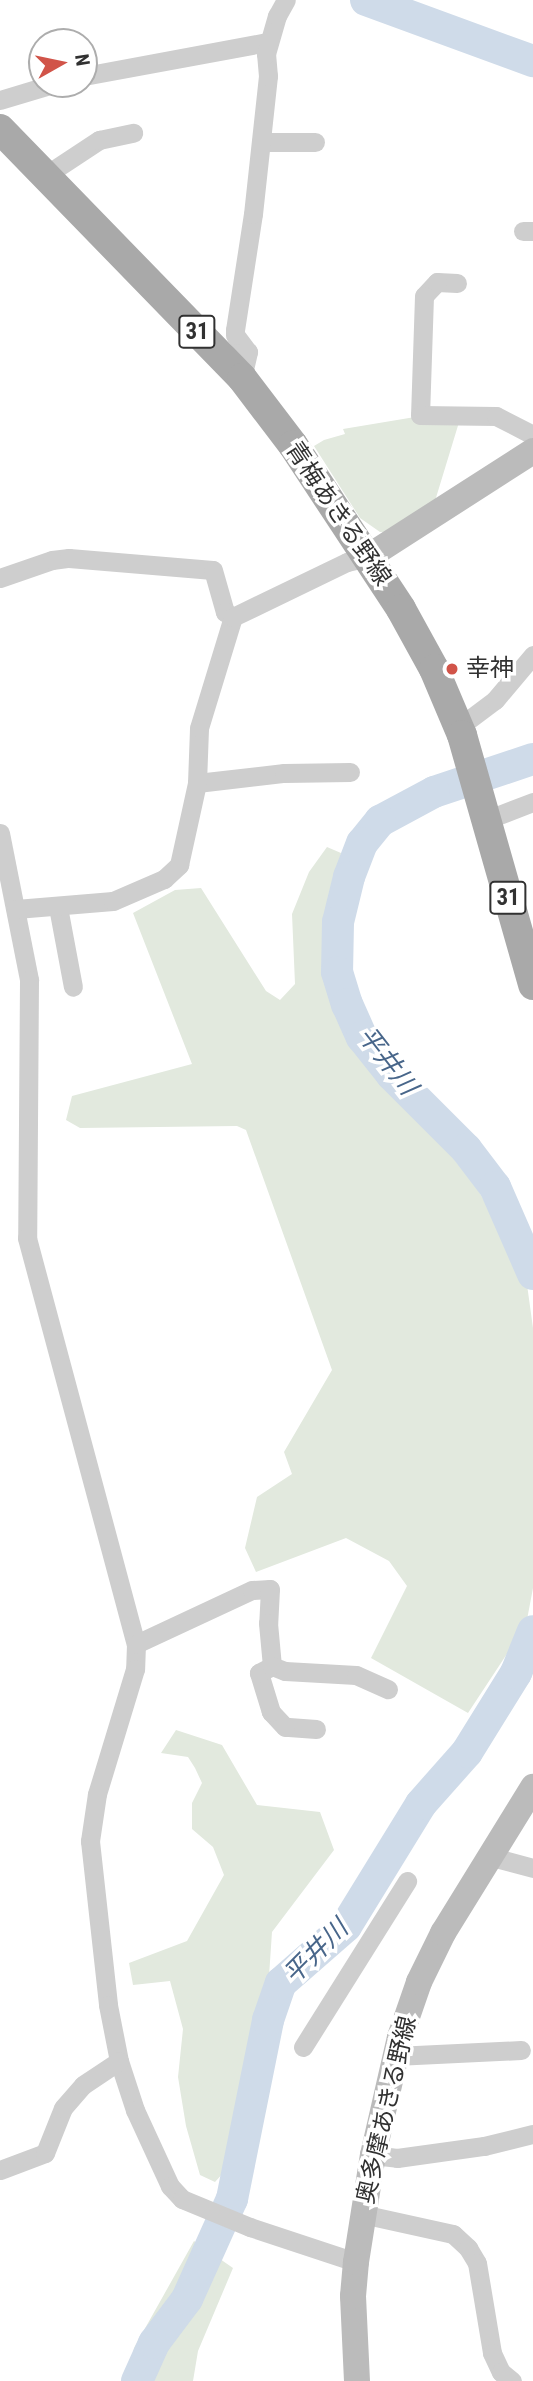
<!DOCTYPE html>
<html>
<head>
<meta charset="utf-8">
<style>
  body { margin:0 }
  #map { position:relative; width:533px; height:2381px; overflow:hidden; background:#fff; font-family:"Roboto Condensed","Noto Sans JP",sans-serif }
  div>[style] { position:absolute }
  .green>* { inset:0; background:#e2e9de }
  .river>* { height:32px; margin:-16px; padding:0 16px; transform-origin:16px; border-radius:16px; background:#cfdbe9 }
  .street>* { height:19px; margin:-9.5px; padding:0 9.5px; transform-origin:9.5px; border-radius:9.5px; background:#cecece }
  .secondary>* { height:26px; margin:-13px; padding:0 13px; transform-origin:13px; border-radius:13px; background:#bbb }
  .primary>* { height:30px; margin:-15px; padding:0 15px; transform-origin:15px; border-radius:15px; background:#a9a9a9 }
  .dots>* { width:19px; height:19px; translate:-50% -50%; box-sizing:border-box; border:4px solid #fff; border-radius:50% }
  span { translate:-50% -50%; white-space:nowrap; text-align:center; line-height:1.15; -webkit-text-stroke:7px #fff; paint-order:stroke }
  .shield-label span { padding:2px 5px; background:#fff; border:2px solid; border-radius:5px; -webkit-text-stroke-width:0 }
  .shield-label { font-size:23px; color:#313131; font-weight:700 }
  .street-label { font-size:24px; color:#313131 }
  .poi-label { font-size:24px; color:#313131 }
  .left { translate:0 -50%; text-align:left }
  .water-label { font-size:26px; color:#48668a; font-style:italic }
  .north { position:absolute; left:28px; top:28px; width:70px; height:70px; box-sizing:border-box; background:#fff; border:2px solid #adadad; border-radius:50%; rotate:81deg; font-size:19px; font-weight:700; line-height:28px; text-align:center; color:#313131 }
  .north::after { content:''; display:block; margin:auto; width:24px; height:32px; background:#d15449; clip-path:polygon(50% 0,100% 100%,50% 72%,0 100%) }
</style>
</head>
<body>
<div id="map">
  <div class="green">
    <div style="clip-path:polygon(415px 417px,460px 419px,435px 501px,385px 532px,380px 532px,360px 518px,314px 446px,324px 440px,345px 434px,343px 429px)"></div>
    <div style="clip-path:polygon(327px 847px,341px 853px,327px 958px,372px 1058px,475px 1185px,525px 1270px,533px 1328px,533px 1588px,526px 1625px,468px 1713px,371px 1658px,407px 1586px,389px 1561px,346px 1538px,256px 1572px,245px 1548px,257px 1497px,292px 1474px,284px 1452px,332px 1370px,246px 1130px,237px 1126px,80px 1128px,66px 1120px,72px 1096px,192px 1064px,133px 913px,175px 890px,201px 888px,266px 991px,280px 1000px,295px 984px,292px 914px,309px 872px)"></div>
    <div style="clip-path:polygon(176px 1730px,222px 1745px,257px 1805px,320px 1812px,334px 1850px,272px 1932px,267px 2006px,224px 2172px,215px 2182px,200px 2175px,186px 2126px,178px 2077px,183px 2029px,170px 1981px,133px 1985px,129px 1963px,187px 1941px,224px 1875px,213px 1847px,192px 1829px,192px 1803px,202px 1783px,195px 1768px,188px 1757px,161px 1753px)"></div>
    <div style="clip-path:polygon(194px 2241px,233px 2268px,198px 2351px,193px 2381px,128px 2381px,134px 2348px)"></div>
  </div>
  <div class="river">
    <div style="left:366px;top:0;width:178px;rotate:20.1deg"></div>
    <div style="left:533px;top:759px;width:104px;rotate:161.6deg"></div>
    <div style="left:434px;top:792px;width:61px;rotate:151.8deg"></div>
    <div style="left:380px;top:821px;width:28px;rotate:129deg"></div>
    <div style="left:362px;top:843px;width:36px;rotate:111deg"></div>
    <div style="left:349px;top:877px;width:46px;rotate:103.7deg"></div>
    <div style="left:338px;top:922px;width:50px;rotate:91.1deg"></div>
    <div style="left:337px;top:972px;width:34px;rotate:73deg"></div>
    <div style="left:347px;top:1004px;width:36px;rotate:66deg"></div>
    <div style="left:362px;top:1037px;width:48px;rotate:51.7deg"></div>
    <div style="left:392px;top:1075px;width:105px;rotate:45deg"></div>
    <div style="left:466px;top:1149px;width:48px;rotate:52.7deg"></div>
    <div style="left:495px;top:1187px;width:95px;rotate:66.4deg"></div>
    <div style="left:137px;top:2381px;width:42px;rotate:-65.9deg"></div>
    <div style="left:154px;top:2343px;width:55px;rotate:-53.1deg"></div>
    <div style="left:187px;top:2299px;width:110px;rotate:-65.8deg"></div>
    <div style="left:232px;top:2199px;width:183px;rotate:-78.6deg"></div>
    <div style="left:268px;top:2020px;width:39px;rotate:-71deg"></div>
    <div style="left:281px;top:1983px;width:86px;rotate:-41.2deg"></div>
    <div style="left:346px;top:1926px;width:143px;rotate:-58.4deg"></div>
    <div style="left:421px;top:1804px;width:69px;rotate:-48.5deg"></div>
    <div style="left:467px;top:1752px;width:93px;rotate:-58.2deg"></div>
    <div style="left:516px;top:1673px;width:45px;rotate:-68deg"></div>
  </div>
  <div class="street">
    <div style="left:84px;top:76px;width:187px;rotate:-10.5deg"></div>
    <div style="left:0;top:100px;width:55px;rotate:-16.8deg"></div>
    <div style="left:261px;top:142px;width:54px"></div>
    <div style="left:46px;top:175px;width:64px;rotate:-33.4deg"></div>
    <div style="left:99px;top:140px;width:35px;rotate:-12deg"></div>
    <div style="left:523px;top:231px;width:10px"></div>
    <div style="left:457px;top:283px;width:20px;rotate:-177deg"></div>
    <div style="left:437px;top:282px;width:19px;rotate:133deg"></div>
    <div style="left:424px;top:296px;width:119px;rotate:91.9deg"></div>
    <div style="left:420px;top:415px;width:76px;rotate:0.8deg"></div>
    <div style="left:496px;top:416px;width:42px;rotate:27.2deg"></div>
    <div style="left:242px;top:378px;width:27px;rotate:-77deg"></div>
    <div style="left:248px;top:352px;width:21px;rotate:-127deg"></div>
    <div style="left:235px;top:335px;width:5px;rotate:-90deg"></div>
    <div style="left:235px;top:330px;width:117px;rotate:-81.2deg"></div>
    <div style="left:253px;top:214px;width:139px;rotate:-83.8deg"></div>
    <div style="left:268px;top:76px;width:22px;rotate:-95deg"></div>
    <div style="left:266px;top:54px;width:40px;rotate:-74deg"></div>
    <div style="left:277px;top:16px;width:18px;rotate:-61deg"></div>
    <div style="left:0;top:578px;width:55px;rotate:-19.1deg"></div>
    <div style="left:52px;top:560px;width:17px;rotate:-7deg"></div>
    <div style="left:69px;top:558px;width:144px;rotate:4.8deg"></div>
    <div style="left:213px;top:570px;width:44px;rotate:74.1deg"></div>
    <div style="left:225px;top:612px;width:9px;rotate:32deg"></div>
    <div style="left:459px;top:727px;width:45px;rotate:-36.9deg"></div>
    <div style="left:495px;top:700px;width:59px;rotate:-49.8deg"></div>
    <div style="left:197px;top:783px;width:88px;rotate:-6.6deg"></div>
    <div style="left:284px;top:773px;width:66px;rotate:-0.9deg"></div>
    <div style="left:486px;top:820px;width:50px;rotate:-21deg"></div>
    <div style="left:0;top:833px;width:150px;rotate:78.8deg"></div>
    <div style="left:29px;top:980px;width:258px;rotate:90.4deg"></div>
    <div style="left:27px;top:1238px;width:420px;rotate:75deg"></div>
    <div style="left:136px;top:1644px;width:25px;rotate:92deg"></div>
    <div style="left:135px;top:1669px;width:131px;rotate:106.9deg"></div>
    <div style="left:97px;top:1794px;width:48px;rotate:98.5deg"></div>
    <div style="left:90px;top:1841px;width:165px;rotate:83.7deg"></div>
    <div style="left:108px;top:2005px;width:57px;rotate:78.9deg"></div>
    <div style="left:119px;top:2061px;width:52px;rotate:71.9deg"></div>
    <div style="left:135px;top:2110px;width:84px;rotate:65.3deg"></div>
    <div style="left:170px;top:2186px;width:18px;rotate:47deg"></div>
    <div style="left:182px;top:2199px;width:74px;rotate:22.4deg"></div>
    <div style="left:250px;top:2227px;width:112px;rotate:18.3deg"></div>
    <div style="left:58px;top:907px;width:81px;rotate:79.4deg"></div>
    <div style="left:16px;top:909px;width:97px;rotate:-4.7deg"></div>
    <div style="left:113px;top:901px;width:56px;rotate:-23.3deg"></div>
    <div style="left:164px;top:879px;width:21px;rotate:-43deg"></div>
    <div style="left:179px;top:865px;width:84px;rotate:-77.6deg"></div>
    <div style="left:197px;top:783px;width:55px;rotate:-87.9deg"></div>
    <div style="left:199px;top:728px;width:116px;rotate:-73deg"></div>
    <div style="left:233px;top:617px;width:127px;rotate:-25.8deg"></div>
    <div style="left:347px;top:562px;width:22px;rotate:-13deg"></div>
    <div style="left:136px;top:1644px;width:128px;rotate:-25deg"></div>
    <div style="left:252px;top:1590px;width:18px;rotate:-3deg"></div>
    <div style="left:270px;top:1589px;width:34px;rotate:93deg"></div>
    <div style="left:268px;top:1623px;width:43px;rotate:84.7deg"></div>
    <div style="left:316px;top:1729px;width:31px;rotate:-176deg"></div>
    <div style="left:285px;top:1727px;width:21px;rotate:-133deg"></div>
    <div style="left:271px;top:1712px;width:41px;rotate:-107.1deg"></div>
    <div style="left:259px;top:1673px;width:15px;rotate:-28deg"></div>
    <div style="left:272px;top:1666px;width:14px;rotate:21deg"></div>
    <div style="left:285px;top:1671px;width:71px;rotate:3.2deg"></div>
    <div style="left:356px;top:1675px;width:35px;rotate:24deg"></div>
    <div style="left:492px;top:1857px;width:42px;rotate:15deg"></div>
    <div style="left:303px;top:2047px;width:196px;rotate:-57.9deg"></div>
    <div style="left:395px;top:2056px;width:126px;rotate:-2.7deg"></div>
    <div style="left:373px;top:2155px;width:24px;rotate:7deg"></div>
    <div style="left:397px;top:2158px;width:88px;rotate:-7.9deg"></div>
    <div style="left:484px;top:2146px;width:50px;rotate:-13.8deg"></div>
    <div style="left:0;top:2170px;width:48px;rotate:-20.7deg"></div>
    <div style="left:45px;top:2153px;width:48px;rotate:-68.2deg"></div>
    <div style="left:63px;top:2108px;width:30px;rotate:-49deg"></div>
    <div style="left:83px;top:2085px;width:43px;rotate:-33.7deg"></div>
    <div style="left:362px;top:2214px;width:93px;rotate:12.4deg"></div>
    <div style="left:453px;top:2234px;width:21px;rotate:43deg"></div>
    <div style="left:468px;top:2248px;width:17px;rotate:59deg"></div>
    <div style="left:477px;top:2263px;width:91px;rotate:80.5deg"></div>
    <div style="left:492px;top:2353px;width:21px;rotate:65deg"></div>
    <div style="left:501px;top:2372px;width:14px;rotate:39deg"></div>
  </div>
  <div class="secondary">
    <div style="left:368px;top:557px;width:196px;rotate:-32.7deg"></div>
    <div style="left:357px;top:2381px;width:85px;rotate:-92.7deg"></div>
    <div style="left:353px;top:2296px;width:34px;rotate:-85deg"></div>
    <div style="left:356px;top:2262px;width:108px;rotate:-81deg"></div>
    <div style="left:373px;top:2155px;width:121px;rotate:-77.1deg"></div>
    <div style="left:400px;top:2037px;width:58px;rotate:-70.9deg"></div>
    <div style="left:419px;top:1982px;width:55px;rotate:-63.9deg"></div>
    <div style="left:443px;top:1933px;width:172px;rotate:-58.3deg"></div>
  </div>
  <div class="primary">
    <div style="left:0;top:129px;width:347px;rotate:45.8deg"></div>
    <div style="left:242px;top:378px;width:84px;rotate:52.7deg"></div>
    <div style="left:293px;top:445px;width:196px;rotate:56.6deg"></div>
    <div style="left:401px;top:609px;width:68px;rotate:61.2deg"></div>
    <div style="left:434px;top:669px;width:72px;rotate:67deg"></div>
    <div style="left:462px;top:735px;width:260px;rotate:74.1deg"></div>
  </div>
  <div class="dots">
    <div style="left:452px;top:669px;background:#d15449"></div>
  </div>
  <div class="shield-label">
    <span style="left:197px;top:332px">31</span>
    <span style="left:508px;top:898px">31</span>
  </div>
  <div class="street-label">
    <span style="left:338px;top:514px;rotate:56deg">青梅あきる野線</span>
    <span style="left:387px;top:2110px;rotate:-77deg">奥多摩あきる野線</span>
  </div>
  <div class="poi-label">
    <span class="left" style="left:466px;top:669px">幸神</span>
  </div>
  <div class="water-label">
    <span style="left:387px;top:1061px;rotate:52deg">平井川</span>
    <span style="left:316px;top:1952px;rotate:-45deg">平井川</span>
  </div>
  <div class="north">N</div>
</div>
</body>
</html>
